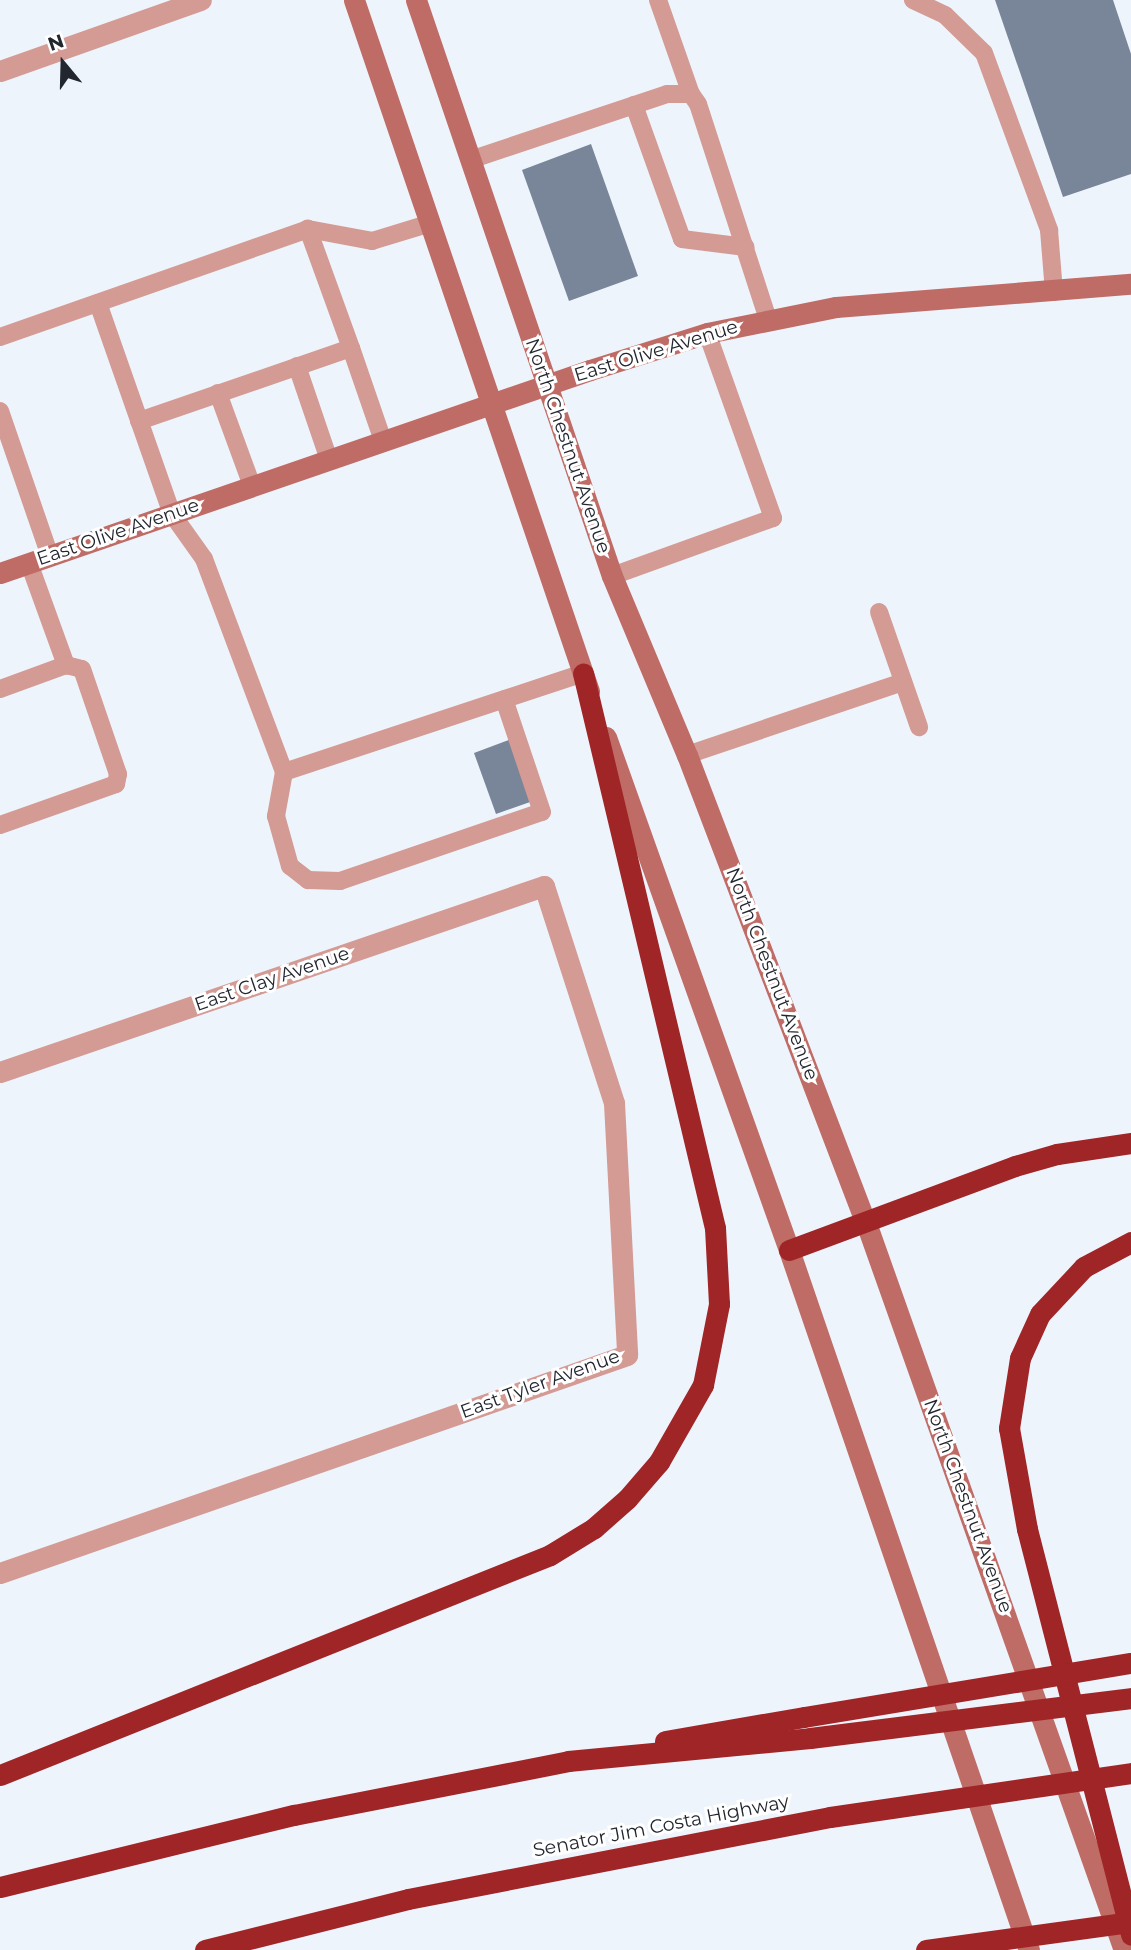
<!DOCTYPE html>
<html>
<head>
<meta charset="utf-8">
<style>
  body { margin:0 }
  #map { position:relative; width:1131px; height:1950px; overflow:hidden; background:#eef4fc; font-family:Montserrat,sans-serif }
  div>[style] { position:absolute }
  .building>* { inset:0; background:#798598 }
  .lane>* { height:18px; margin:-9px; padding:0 9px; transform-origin:9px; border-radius:9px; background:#d49a94 }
  .street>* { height:21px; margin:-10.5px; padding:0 10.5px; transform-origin:10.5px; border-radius:10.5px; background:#d49a94 }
  .secondary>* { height:21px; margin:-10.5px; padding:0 10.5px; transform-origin:10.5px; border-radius:10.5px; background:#c06c66 }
  .highway>* { height:21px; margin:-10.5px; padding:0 10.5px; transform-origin:10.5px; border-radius:10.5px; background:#a02527 }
  .highway-bridge>* { height:21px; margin:-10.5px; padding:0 10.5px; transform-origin:10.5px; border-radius:10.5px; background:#a02527 }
  span { translate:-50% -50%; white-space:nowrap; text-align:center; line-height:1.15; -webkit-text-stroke:6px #fff; paint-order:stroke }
  .street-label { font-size:19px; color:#22272f }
  .north { position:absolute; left:28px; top:28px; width:70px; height:70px; -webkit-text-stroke:5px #fff; paint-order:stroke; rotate:341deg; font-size:19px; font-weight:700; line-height:28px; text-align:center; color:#22272f }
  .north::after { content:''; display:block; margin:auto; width:24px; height:32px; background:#22272f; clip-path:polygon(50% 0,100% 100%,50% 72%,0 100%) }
</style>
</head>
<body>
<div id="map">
  <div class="building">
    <div style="clip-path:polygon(995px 0,1113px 0,1131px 54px,1131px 174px,1063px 197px)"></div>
    <div style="clip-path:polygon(591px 144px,638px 276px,569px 301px,522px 170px)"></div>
    <div style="clip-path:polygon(511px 739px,533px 801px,496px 814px,474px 753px)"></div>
  </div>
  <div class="lane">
    <div style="left:658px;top:0;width:100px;rotate:70.7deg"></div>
    <div style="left:913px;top:0;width:35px;rotate:25deg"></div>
    <div style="left:945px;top:15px;width:54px;rotate:44.3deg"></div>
    <div style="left:984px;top:53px;width:189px;rotate:69.8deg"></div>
    <div style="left:1049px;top:230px;width:62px;rotate:85.4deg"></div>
    <div style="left:634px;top:105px;width:142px;rotate:70.3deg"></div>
    <div style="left:682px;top:239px;width:64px;rotate:7.2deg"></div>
    <div style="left:470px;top:160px;width:208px;rotate:-18.5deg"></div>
    <div style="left:667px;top:94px;width:24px"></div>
    <div style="left:691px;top:94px;width:12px;rotate:55deg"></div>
    <div style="left:698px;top:104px;width:226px;rotate:72deg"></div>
    <div style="left:98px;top:303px;width:224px;rotate:70.7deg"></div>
    <div style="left:172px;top:514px;width:55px;rotate:54.6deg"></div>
    <div style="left:204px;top:559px;width:228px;rotate:69.4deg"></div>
    <div style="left:284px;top:772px;width:315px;rotate:-18.3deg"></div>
    <div style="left:0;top:337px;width:326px;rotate:-19.3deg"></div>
    <div style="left:308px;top:229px;width:65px;rotate:10.6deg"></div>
    <div style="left:372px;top:241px;width:62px;rotate:-17deg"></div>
    <div style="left:351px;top:348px;width:98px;rotate:71deg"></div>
    <div style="left:297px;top:366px;width:99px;rotate:71.2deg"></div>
    <div style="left:218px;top:393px;width:99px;rotate:69.9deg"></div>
    <div style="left:0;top:411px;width:153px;rotate:71deg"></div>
    <div style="left:139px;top:421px;width:224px;rotate:-19deg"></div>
    <div style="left:351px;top:348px;width:127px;rotate:-109.9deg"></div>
    <div style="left:29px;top:563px;width:109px;rotate:70.1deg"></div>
    <div style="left:612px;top:576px;width:171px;rotate:-19.8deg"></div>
    <div style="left:773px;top:518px;width:196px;rotate:-109.6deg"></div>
    <div style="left:879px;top:612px;width:122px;rotate:70.8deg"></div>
    <div style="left:0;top:689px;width:70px;rotate:-20deg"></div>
    <div style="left:66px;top:665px;width:16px;rotate:14deg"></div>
    <div style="left:82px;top:669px;width:111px;rotate:71.1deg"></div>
    <div style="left:118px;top:774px;width:10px;rotate:101deg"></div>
    <div style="left:116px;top:784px;width:123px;rotate:160.5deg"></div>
    <div style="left:687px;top:755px;width:228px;rotate:-18.7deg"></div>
    <div style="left:284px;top:772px;width:45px;rotate:100.3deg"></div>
    <div style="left:276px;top:816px;width:52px;rotate:74.4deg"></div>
    <div style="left:290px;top:866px;width:23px;rotate:38deg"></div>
    <div style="left:308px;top:880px;width:32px;rotate:2deg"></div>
    <div style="left:340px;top:881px;width:213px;rotate:-18.9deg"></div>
    <div style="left:542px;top:812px;width:119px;rotate:-108.6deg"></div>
  </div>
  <div class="street">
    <div style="left:0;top:71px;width:213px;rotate:-19.5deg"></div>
    <div style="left:0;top:1072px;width:575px;rotate:-18.88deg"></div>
    <div style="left:544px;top:886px;width:228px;rotate:72.1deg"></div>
    <div style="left:614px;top:1103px;width:252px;rotate:87deg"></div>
    <div style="left:627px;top:1355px;width:664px;rotate:160.83deg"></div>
  </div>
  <div class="secondary">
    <div style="left:354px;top:0;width:730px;rotate:71.22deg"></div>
    <div style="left:416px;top:0;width:608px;rotate:71.21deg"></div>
    <div style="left:612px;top:576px;width:194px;rotate:67.3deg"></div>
    <div style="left:687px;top:755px;width:498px;rotate:69.1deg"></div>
    <div style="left:865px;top:1220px;width:775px;rotate:70.47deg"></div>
    <div style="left:0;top:573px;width:624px;rotate:-18.99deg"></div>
    <div style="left:590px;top:370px;width:123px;rotate:-17.5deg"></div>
    <div style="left:707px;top:333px;width:132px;rotate:-11.4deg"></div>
    <div style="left:836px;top:307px;width:296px;rotate:-4.5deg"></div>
    <div style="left:606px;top:737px;width:545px;rotate:70.37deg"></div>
    <div style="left:789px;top:1250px;width:740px;rotate:71.08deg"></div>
  </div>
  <div class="highway">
    <div style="left:1131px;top:1242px;width:53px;rotate:152deg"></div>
    <div style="left:1084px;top:1267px;width:64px;rotate:133.1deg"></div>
    <div style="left:1040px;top:1314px;width:48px;rotate:114.4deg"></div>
    <div style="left:1020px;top:1358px;width:71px;rotate:98.9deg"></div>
    <div style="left:1009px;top:1428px;width:103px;rotate:79.9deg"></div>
    <div style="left:1027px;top:1529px;width:419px;rotate:75.6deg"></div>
    <div style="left:789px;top:1250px;width:241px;rotate:-20.4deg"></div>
    <div style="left:1015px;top:1166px;width:44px;rotate:-15.9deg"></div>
    <div style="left:1057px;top:1154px;width:75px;rotate:-8.5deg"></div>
    <div style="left:665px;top:1741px;width:141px;rotate:-9.8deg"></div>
    <div style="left:0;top:1775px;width:592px;rotate:-21.8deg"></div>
    <div style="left:550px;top:1555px;width:52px;rotate:-31.5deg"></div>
    <div style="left:594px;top:1528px;width:44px;rotate:-41.3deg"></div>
    <div style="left:627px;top:1499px;width:49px;rotate:-49.1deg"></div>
    <div style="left:659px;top:1462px;width:89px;rotate:-60.3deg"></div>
    <div style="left:703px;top:1385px;width:83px;rotate:-78.8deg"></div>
    <div style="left:719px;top:1304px;width:76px;rotate:-93deg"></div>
    <div style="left:715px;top:1228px;width:570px;rotate:-103.38deg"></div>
    <div style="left:0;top:1887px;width:303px;rotate:-13.8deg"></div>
    <div style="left:294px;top:1815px;width:279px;rotate:-11.1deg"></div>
    <div style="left:568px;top:1761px;width:243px;rotate:-5.4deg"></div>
    <div style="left:205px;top:1950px;width:209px;rotate:-14.1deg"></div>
    <div style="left:408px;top:1899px;width:430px;rotate:-11deg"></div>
  </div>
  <div class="highway-bridge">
    <div style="left:804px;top:1717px;width:331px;rotate:-9.4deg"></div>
    <div style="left:810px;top:1738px;width:323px;rotate:-7.1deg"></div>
    <div style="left:830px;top:1817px;width:304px;rotate:-8.3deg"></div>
    <div style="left:926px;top:1950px;width:207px;rotate:-7.8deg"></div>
  </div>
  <div class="street-label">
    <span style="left:656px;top:351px;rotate:-17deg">East Olive Avenue</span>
    <span style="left:568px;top:446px;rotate:71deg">North Chestnut Avenue</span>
    <span style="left:118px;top:532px;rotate:-19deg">East Olive Avenue</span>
    <span style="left:772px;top:974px;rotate:69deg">North Chestnut Avenue</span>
    <span style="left:272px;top:979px;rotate:-19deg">East Clay Avenue</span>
    <span style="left:540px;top:1384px;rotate:-20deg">East Tyler Avenue</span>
    <span style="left:968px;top:1506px;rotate:70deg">North Chestnut Avenue</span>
    <span style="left:661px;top:1826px;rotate:-11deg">Senator Jim Costa Highway</span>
  </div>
  <div class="north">N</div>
</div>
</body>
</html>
